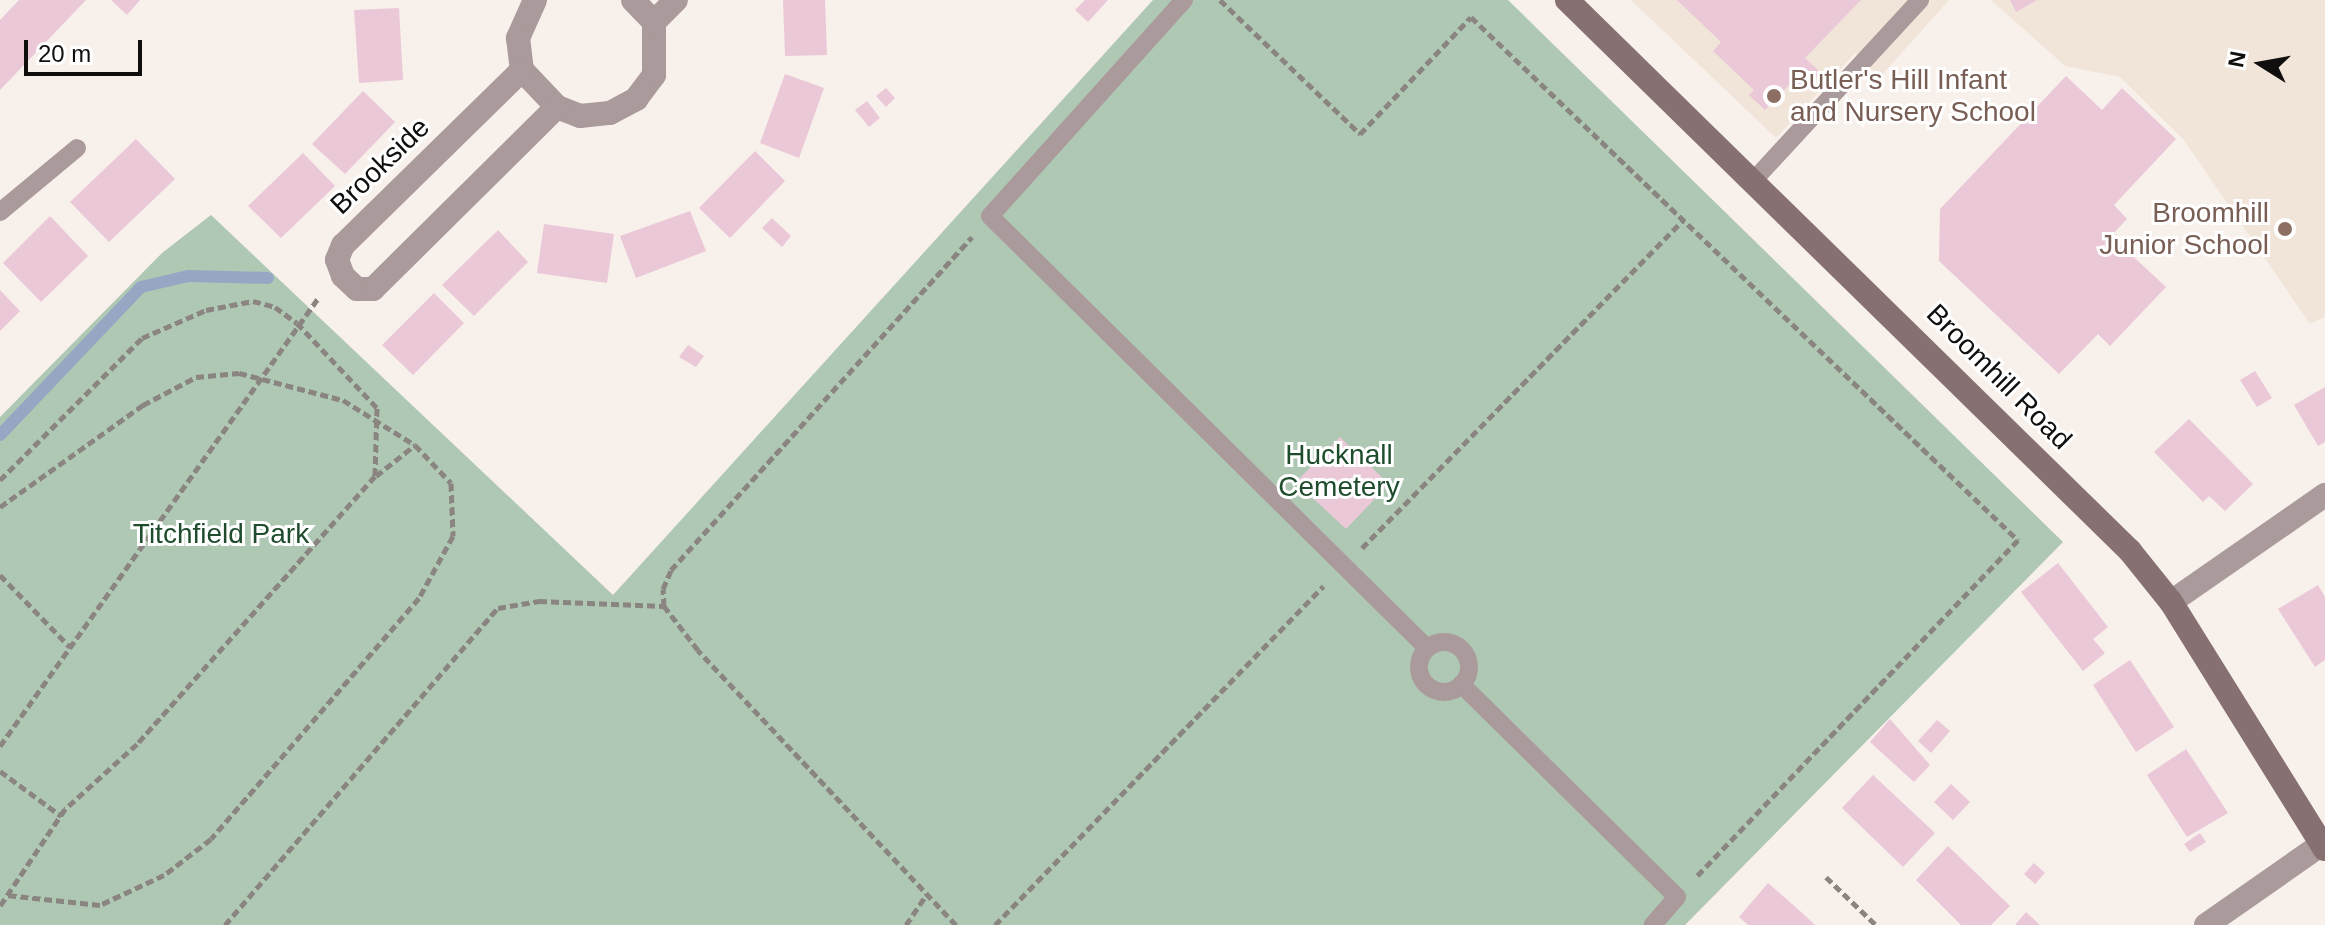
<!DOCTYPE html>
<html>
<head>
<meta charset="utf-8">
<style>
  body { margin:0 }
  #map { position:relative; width:2325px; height:925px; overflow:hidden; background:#f8f0eb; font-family:Helvetica,sans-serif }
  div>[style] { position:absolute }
  .built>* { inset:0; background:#f1e4d9 }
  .green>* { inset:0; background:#afc8b4 }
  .stream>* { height:12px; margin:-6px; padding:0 6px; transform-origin:6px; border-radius:6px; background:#97a7c3 }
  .building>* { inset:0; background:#eac8d8 }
  .path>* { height:5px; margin-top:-2.5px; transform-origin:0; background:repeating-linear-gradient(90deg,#8a8581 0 8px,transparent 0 12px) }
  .lane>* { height:18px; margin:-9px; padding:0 9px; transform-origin:9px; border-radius:9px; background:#aa9a9b }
  .lane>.ring { margin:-9px; padding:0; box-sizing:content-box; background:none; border:18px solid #aa9a9b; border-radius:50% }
  .street>* { height:24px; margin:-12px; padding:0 12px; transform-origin:12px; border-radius:12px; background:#aa9a9b }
  .secondary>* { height:24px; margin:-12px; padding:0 12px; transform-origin:12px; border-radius:12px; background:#877072 }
  .dots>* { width:22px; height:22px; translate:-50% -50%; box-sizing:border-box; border:4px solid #fff; border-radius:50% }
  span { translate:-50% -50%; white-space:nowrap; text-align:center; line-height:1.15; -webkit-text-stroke:6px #fff; paint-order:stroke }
  .education-label { font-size:28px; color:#785e54 }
  .left { translate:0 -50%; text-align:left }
  .right { translate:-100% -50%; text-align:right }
  .street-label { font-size:28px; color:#110f0d }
  .park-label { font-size:28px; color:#1f4c2d }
  .north { position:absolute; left:2221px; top:24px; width:80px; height:80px; -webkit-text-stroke:6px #fff; paint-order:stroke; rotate:281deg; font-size:22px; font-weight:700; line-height:32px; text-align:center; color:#110f0d }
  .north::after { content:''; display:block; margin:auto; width:28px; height:36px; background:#110f0d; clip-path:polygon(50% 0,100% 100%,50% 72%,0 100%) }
  .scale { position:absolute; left:24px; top:40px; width:118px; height:36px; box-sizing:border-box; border:4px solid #110f0d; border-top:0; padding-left:10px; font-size:24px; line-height:28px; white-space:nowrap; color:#110f0d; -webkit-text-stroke:6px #fff; paint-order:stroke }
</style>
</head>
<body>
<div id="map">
  <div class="built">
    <div style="clip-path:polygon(1631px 0,1949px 0,1879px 78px,1855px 53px,1776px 138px)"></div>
    <div style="clip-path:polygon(1991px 0,2325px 0,2325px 317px,2310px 324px,2184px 140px,2120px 77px,2065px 66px)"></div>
  </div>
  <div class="green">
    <div style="clip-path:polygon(1153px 0,1508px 0,2063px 542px,1685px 925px,0 925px,0 417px,162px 253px,211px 215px,613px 595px)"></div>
  </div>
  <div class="stream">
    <div style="left:0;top:435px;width:204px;rotate:-46.4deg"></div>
    <div style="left:141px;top:287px;width:48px;rotate:-13.2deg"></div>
    <div style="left:188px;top:276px;width:80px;rotate:1.4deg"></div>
  </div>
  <div class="building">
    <div style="clip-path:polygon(19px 0,86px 0,0 90px,0 20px)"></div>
    <div style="clip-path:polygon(111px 0,140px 0,127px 15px)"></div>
    <div style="clip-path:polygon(783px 0,825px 0,827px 55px,785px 56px)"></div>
    <div style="clip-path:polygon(1085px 0,1108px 0,1088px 22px,1075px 10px)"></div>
    <div style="clip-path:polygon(1677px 0,1861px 0,1805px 58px,1821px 73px,1803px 92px,1792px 82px,1765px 110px,1749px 95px,1754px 90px,1713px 51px,1721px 42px)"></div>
    <div style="clip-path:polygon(2010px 0,2037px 0,2016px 12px)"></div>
    <div style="clip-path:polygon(399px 8px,403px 80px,359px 83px,354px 10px)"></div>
    <div style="clip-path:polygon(785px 74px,824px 88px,799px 158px,760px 143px)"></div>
    <div style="clip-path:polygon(2066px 76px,2102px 110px,2122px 88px,2176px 139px,2114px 205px,2127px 219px,2111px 236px,2166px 287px,2110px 346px,2098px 334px,2059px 374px,1939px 261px,1940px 209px)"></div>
    <div style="clip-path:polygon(886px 88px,895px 98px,886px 107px,876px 96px)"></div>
    <div style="clip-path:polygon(363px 91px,395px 122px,345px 174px,312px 144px)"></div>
    <div style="clip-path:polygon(867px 101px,880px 118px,869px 127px,855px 110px)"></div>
    <div style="clip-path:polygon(136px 139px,175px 179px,109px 242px,70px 202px)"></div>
    <div style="clip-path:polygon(755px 151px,785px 181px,730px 238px,699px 208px)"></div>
    <div style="clip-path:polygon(303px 153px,335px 186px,281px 238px,248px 206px)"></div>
    <div style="clip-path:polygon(690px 211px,706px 251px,636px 278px,620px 236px)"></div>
    <div style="clip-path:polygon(50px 216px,88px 256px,41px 302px,3px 263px)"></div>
    <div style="clip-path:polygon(772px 218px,791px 236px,782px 247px,762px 228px)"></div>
    <div style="clip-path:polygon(544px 224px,614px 234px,607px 283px,537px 273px)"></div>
    <div style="clip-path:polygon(498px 230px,528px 262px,474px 316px,442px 285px)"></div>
    <div style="clip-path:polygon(0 290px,20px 311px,0 331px)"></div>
    <div style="clip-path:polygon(434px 293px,464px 323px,413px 375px,382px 345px)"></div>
    <div style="clip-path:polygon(688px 345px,704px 356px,696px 367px,679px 357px)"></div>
    <div style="clip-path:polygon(2255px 371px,2272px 398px,2257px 407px,2240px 380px)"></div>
    <div style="clip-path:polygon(2325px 387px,2325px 442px,2318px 446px,2294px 405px)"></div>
    <div style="clip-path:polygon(2189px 419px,2253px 484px,2225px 511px,2209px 496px,2203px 502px,2154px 452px)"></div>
    <div style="clip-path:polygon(1340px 437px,1389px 484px,1346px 529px,1296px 482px)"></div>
    <div style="clip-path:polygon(2058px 563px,2108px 627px,2093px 639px,2105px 653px,2083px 671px,2021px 592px)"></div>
    <div style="clip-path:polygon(2318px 585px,2325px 597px,2325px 660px,2315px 667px,2278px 609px)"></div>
    <div style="clip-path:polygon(2130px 660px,2174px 727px,2136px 752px,2093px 685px)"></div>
    <div style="clip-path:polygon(1890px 719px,1930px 765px,1914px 782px,1870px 742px)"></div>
    <div style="clip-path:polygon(1937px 720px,1950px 731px,1931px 753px,1918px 741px)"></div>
    <div style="clip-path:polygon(2186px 749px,2228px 813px,2187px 837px,2147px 775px)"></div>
    <div style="clip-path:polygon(1873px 775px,1935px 833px,1903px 867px,1842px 808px)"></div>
    <div style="clip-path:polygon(1951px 784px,1970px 802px,1953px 820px,1934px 802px)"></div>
    <div style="clip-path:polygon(2200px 833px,2206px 842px,2190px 852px,2184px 844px)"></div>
    <div style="clip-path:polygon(1948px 846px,2010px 906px,1991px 925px,1961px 925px,1916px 880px)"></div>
    <div style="clip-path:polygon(2034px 863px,2045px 873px,2035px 884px,2024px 874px)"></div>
    <div style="clip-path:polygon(1768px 883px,1800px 911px,1815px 925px,1748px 925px,1739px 917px)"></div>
    <div style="clip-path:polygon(2026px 912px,2040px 925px,2015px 925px)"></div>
  </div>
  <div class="path">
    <div style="left:1220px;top:0;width:194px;rotate:43.7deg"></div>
    <div style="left:1360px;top:134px;width:161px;rotate:-46.5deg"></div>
    <div style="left:1471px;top:17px;width:757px;rotate:43.72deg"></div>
    <div style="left:2018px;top:540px;width:465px;rotate:133.7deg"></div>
    <div style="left:376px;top:476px;width:50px;rotate:-38.5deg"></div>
    <div style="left:0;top:480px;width:201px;rotate:-45deg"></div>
    <div style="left:142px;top:338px;width:70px;rotate:-23.6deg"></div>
    <div style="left:206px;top:310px;width:48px;rotate:-10.8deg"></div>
    <div style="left:253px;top:301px;width:23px;rotate:15deg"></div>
    <div style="left:275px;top:307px;width:27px;rotate:36deg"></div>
    <div style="left:297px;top:323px;width:117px;rotate:46.7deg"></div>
    <div style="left:377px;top:408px;width:68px;rotate:91.7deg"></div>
    <div style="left:375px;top:476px;width:358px;rotate:131.6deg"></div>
    <div style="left:137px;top:744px;width:97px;rotate:137.9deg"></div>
    <div style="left:65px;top:809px;width:117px;rotate:123.8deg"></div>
    <div style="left:0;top:507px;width:176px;rotate:-35.5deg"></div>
    <div style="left:143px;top:405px;width:60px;rotate:-27.8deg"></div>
    <div style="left:196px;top:377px;width:43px;rotate:-5.3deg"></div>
    <div style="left:239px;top:373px;width:107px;rotate:14.6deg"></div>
    <div style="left:343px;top:400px;width:85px;rotate:32deg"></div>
    <div style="left:415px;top:445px;width:52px;rotate:46.5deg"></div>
    <div style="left:451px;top:483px;width:53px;rotate:87.8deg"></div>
    <div style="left:453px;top:536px;width:71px;rotate:118.7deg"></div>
    <div style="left:419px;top:598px;width:318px;rotate:130.8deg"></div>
    <div style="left:211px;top:839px;width:59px;rotate:142.5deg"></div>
    <div style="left:164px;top:875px;width:71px;rotate:154.9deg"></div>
    <div style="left:100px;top:905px;width:94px;rotate:-173.9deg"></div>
    <div style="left:1362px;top:548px;width:459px;rotate:-45.6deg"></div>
    <div style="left:0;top:575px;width:100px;rotate:45.8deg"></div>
    <div style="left:0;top:746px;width:551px;rotate:-54.61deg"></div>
    <div style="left:0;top:771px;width:76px;rotate:36.4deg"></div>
    <div style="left:1826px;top:877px;width:69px;rotate:43.8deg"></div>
    <div style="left:225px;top:925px;width:418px;rotate:-49.3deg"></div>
    <div style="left:498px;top:608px;width:42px;rotate:-9.7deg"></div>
    <div style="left:539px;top:601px;width:125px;rotate:2.3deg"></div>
    <div style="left:906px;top:925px;width:37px;rotate:-56deg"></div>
    <div style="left:956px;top:925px;width:377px;rotate:-133.2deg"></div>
    <div style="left:698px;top:650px;width:56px;rotate:-127.7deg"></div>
    <div style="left:664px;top:606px;width:17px;rotate:-93deg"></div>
    <div style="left:663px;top:589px;width:21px;rotate:-67deg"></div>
    <div style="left:671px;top:570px;width:449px;rotate:-47.9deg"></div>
    <div style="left:995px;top:925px;width:472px;rotate:-45.9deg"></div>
  </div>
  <div class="lane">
    <div style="left:1184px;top:0;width:290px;rotate:131.9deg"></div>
    <div style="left:990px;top:216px;width:614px;rotate:44.67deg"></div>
    <div style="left:1754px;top:180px;width:245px;rotate:-47.3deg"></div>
    <div style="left:0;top:212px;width:100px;rotate:-39.7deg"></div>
    <div class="ring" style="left:1419px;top:642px;width:32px;height:32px"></div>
    <div style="left:1461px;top:684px;width:303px;rotate:44.6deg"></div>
    <div style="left:1677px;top:897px;width:37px;rotate:131deg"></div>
  </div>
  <div class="street">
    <div style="left:535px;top:0;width:42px;rotate:114.1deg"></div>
    <div style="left:518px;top:38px;width:32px;rotate:83deg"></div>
    <div style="left:522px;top:70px;width:51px;rotate:46.6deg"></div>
    <div style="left:557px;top:107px;width:25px;rotate:21deg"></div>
    <div style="left:580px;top:116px;width:30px;rotate:-6deg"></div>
    <div style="left:610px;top:113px;width:30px;rotate:-28deg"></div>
    <div style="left:636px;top:99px;width:30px;rotate:-53deg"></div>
    <div style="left:654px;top:75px;width:53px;rotate:-90deg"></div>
    <div style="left:654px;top:22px;width:30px;rotate:-134deg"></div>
    <div style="left:654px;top:22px;width:31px;rotate:-45deg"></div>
    <div style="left:522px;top:70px;width:250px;rotate:135.6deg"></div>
    <div style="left:343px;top:245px;width:16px;rotate:112deg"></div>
    <div style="left:337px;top:260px;width:17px;rotate:69deg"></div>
    <div style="left:343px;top:276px;width:19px;rotate:43deg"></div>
    <div style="left:357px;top:289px;width:16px"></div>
    <div style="left:373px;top:289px;width:259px;rotate:-44.7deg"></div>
    <div style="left:2171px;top:602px;width:188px;rotate:-34.8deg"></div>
    <div style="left:2206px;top:925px;width:141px;rotate:-34.9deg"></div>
  </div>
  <div class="secondary">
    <div style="left:1567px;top:0;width:788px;rotate:44.38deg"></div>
    <div style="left:2130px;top:551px;width:65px;rotate:51.2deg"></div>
    <div style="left:2171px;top:602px;width:291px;rotate:58.1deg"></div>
  </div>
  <div class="dots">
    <div style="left:1774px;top:96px;background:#8d6e63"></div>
    <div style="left:2285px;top:229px;background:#8d6e63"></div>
  </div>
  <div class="education-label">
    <span class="left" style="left:1790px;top:96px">Butler's Hill Infant<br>and Nursery School</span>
    <span class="right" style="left:2269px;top:229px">Broomhill<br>Junior School</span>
  </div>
  <div class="street-label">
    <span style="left:380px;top:166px;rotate:-44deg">Brookside</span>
    <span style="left:1999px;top:377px;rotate:45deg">Broomhill Road</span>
  </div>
  <div class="park-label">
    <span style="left:1339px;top:471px">Hucknall<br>Cemetery</span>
    <span style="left:221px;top:534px">Titchfield Park</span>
  </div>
  <div class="north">N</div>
  <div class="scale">20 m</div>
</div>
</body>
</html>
